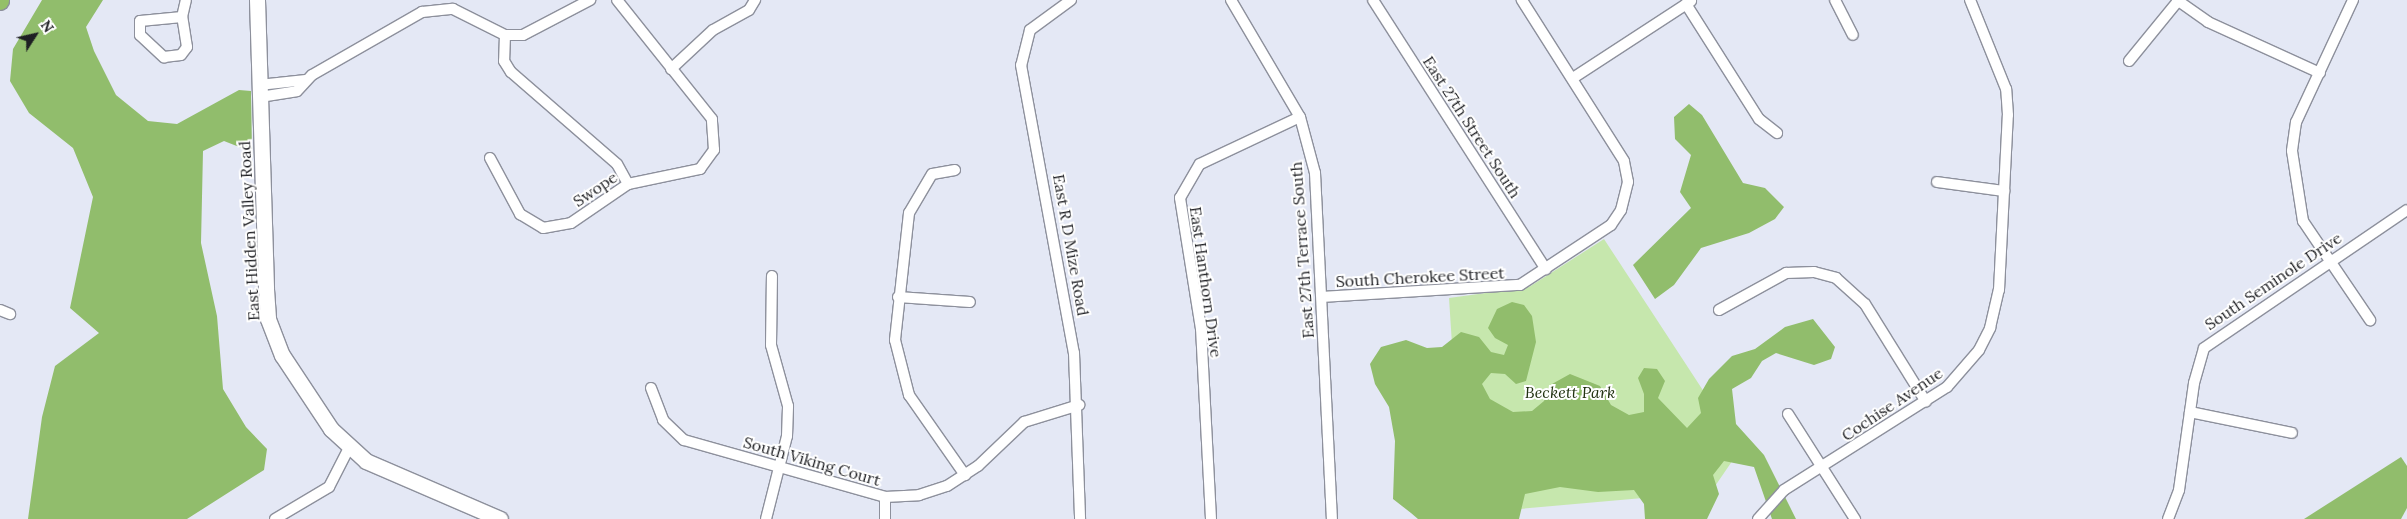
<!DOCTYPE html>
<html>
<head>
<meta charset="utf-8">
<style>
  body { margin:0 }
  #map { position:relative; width:2407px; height:519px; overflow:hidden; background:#e4e8f5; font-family:Lora,serif }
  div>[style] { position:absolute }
  .green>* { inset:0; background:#c6e7ad }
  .forest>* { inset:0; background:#91bd6c }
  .roads { filter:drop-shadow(1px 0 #8d909c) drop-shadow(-1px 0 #8d909c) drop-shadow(0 1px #8d909c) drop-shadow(0 -1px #8d909c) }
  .minor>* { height:10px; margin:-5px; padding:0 5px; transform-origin:5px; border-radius:5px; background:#fff }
  .secondary>* { height:15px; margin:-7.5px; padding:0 7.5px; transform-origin:7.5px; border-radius:7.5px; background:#fff }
  .trunk>* { height:18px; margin:-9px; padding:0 9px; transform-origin:9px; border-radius:9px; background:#94c068 }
  span { translate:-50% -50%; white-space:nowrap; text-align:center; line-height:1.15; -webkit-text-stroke:4px #fff; paint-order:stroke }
  .street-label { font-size:16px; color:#1e1f23 }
  .park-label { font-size:16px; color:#213210; font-style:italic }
  .north { position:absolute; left:10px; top:10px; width:50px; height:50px; -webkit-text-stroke:4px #fff; paint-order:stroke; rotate:55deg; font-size:14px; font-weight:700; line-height:20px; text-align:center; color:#1e1f23 }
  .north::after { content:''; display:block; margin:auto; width:18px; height:22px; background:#1e1f23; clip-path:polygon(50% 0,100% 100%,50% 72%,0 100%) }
</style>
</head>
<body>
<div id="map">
  <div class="green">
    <div style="clip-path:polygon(1604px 239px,1708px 398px,1737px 454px,1711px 492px,1463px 514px,1449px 298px,1529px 287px)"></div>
  </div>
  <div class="forest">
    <div style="clip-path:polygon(42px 0,103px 0,86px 27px,94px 51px,116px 95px,148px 121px,177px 124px,239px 90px,251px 91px,252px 152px,224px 141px,203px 151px,201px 243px,217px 316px,223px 389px,246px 427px,267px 449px,264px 470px,187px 519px,28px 519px,42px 417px,55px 366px,99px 333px,70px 308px,93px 197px,73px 148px,29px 113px,10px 81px,13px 49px)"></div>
    <div style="clip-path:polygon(1689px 104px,1702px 115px,1743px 183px,1765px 188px,1784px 207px,1775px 219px,1749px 233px,1701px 248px,1674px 285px,1655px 299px,1633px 265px,1691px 208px,1680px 192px,1691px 155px,1675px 139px,1674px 117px)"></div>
    <div style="clip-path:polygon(1512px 302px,1524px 305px,1532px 316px,1536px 342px,1526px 381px,1516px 384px,1505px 374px,1491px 373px,1482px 384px,1490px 399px,1513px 412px,1532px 411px,1544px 401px,1552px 384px,1570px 374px,1600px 386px,1611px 405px,1629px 415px,1644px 412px,1644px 394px,1638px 378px,1644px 368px,1657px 369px,1665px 381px,1658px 398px,1687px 428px,1701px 413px,1698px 398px,1709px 379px,1732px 356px,1755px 349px,1785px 327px,1813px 319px,1835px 347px,1831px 359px,1814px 365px,1776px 353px,1762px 361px,1751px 378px,1732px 389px,1736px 424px,1764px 455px,1796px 519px,1772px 519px,1754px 467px,1724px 461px,1713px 475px,1719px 494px,1707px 519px,1645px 519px,1644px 504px,1634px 490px,1598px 492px,1560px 487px,1525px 494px,1519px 519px,1418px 519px,1411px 513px,1393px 499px,1395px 441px,1389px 407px,1375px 384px,1370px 364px,1381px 347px,1406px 340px,1427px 348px,1442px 347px,1461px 332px,1479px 337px,1491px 352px,1504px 355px,1508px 345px,1495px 338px,1488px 328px,1497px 309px)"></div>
    <div style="clip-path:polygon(2401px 457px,2407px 466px,2407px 508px,2401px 519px,2304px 519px)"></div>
  </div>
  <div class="roads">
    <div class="minor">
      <div style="left:1071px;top:0;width:51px;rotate:143.8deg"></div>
      <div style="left:1030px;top:30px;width:36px;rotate:104deg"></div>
      <div style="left:1021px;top:65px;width:293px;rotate:79.6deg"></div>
      <div style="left:1074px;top:353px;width:166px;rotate:87.9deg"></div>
      <div style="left:1231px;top:0;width:136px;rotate:59.5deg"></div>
      <div style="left:1300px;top:117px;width:58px;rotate:75deg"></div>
      <div style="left:1315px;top:173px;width:346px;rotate:87.2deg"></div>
      <div style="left:1373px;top:0;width:320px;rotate:57.3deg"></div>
      <div style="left:1835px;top:0;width:39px;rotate:63deg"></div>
      <div style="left:2177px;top:0;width:38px;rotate:35deg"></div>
      <div style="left:2208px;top:22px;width:123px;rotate:24.5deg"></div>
      <div style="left:2353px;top:0;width:135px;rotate:115deg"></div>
      <div style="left:2296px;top:122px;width:29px;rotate:98deg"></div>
      <div style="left:2292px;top:151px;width:71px;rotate:81.1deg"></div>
      <div style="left:2303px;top:221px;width:120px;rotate:55.9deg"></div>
      <div style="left:1686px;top:4px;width:136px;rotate:57.6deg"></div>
      <div style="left:1759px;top:119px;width:23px;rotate:38deg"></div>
      <div style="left:182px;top:17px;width:42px;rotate:174.6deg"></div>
      <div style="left:140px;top:21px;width:14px;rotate:90deg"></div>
      <div style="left:140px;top:35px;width:33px;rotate:43deg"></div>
      <div style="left:164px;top:57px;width:17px;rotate:-7deg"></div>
      <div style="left:181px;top:55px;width:10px;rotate:-53deg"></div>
      <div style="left:187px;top:47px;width:30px;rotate:-99deg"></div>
      <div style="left:182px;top:17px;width:17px;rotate:-77deg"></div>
      <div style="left:505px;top:35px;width:26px;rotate:92deg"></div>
      <div style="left:504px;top:61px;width:13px;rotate:58deg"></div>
      <div style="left:511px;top:72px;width:140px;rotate:41deg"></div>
      <div style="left:617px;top:164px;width:23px;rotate:61deg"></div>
      <div style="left:2129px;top:61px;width:77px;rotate:-50.8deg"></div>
      <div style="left:671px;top:69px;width:57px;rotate:-42.9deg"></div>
      <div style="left:713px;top:30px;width:41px;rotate:-29.1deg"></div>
      <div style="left:749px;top:10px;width:12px;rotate:-59deg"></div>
      <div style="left:1573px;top:78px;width:141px;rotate:-33.1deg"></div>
      <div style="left:259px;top:85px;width:47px;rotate:-6.1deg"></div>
      <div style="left:260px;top:97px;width:37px;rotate:-9deg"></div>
      <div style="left:297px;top:91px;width:22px;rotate:-47deg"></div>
      <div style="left:312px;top:75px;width:127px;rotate:-29.8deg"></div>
      <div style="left:422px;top:12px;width:31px;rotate:-6deg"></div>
      <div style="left:453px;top:9px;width:58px;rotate:26.6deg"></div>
      <div style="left:505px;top:35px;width:18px"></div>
      <div style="left:523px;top:35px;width:76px;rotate:-27.6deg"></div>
      <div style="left:490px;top:158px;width:64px;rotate:61.8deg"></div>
      <div style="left:520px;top:214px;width:27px;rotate:31deg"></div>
      <div style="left:543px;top:228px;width:28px;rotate:-10deg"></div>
      <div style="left:571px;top:223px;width:69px;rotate:-34.4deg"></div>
      <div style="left:628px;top:184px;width:74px;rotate:-11.8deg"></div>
      <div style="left:700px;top:169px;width:24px;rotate:-54deg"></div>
      <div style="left:714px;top:150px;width:31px;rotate:-94deg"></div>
      <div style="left:712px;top:119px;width:152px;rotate:-128.6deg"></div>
      <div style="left:955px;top:170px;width:23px;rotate:170deg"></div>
      <div style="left:932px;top:174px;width:45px;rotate:120.5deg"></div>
      <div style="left:909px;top:213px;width:128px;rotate:96.3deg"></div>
      <div style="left:895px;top:340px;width:57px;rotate:75.7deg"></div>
      <div style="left:909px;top:395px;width:98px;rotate:55deg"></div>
      <div style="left:1937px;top:182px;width:68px;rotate:7.7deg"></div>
      <div style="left:898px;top:297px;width:72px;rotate:4deg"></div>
      <div style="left:1322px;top:297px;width:198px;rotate:-3.5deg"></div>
      <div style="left:1520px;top:285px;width:109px;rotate:-33.4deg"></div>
      <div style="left:1611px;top:225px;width:18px;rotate:-56deg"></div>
      <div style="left:1621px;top:210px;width:29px;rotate:-76deg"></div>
      <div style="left:1628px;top:182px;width:21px;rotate:-101deg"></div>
      <div style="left:1624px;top:161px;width:191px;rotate:-122.4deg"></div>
      <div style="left:0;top:310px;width:11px;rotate:22deg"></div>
      <div style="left:1719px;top:310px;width:77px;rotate:-28.9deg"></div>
      <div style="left:1786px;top:273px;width:28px;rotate:-2deg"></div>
      <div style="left:1814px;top:272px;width:23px;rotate:15deg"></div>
      <div style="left:1836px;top:278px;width:39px;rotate:42deg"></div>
      <div style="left:1865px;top:304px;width:115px;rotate:58.1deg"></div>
      <div style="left:651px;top:388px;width:34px;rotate:69deg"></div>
      <div style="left:663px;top:420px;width:29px;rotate:44deg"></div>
      <div style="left:684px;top:440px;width:209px;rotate:15.8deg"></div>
      <div style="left:885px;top:497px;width:34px;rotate:-3deg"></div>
      <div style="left:919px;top:495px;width:29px;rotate:-18deg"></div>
      <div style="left:947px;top:486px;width:37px;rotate:-33deg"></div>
      <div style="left:978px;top:466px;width:64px;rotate:-43.7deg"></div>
      <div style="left:1024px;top:422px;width:58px;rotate:-17.2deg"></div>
      <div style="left:2190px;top:412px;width:104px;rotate:11.6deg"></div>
      <div style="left:1788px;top:414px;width:125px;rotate:57.5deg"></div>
      <div style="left:275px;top:519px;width:63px;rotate:-30.7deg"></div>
      <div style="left:329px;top:487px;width:44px;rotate:-62.9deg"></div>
      <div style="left:766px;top:519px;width:86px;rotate:-75.8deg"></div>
      <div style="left:787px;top:436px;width:30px;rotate:-88deg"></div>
      <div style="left:788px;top:406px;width:63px;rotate:-105.6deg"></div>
      <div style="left:771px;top:345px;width:69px;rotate:-89.2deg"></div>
      <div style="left:885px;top:519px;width:22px;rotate:-90deg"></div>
      <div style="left:1211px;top:519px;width:190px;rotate:-93deg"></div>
      <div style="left:1201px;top:329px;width:133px;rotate:-99.1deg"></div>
      <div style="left:1180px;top:198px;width:39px;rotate:-60deg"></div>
      <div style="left:1200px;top:164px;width:110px;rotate:-25.2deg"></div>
      <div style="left:1758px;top:519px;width:39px;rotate:-48deg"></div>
      <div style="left:1784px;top:490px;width:193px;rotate:-32.3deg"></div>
      <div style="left:1947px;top:387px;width:49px;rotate:-49.1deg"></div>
      <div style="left:1979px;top:350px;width:25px;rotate:-63deg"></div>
      <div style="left:1990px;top:328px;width:39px;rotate:-77deg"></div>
      <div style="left:1999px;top:290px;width:175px;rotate:-87.1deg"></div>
      <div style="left:2008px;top:115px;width:26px;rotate:-94deg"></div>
      <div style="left:2006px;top:89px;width:96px;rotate:-112deg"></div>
      <div style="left:2168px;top:519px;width:31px;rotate:-69deg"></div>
      <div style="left:2179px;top:490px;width:108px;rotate:-82deg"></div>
      <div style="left:2194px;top:383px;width:36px;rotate:-74deg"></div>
      <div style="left:2204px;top:348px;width:245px;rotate:-34.2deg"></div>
    </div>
    <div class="secondary">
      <div style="left:257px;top:0;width:289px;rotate:88.2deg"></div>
      <div style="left:266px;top:289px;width:30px;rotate:86deg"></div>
      <div style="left:268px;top:319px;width:39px;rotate:69deg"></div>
      <div style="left:282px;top:355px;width:89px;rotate:56.5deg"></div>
      <div style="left:331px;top:429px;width:47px;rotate:42.4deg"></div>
      <div style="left:366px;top:461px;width:146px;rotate:23.4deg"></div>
    </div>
    <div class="trunk">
      <div style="left:0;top:1px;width:1px;rotate:-90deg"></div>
    </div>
  </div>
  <div class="street-label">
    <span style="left:1472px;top:127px;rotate:57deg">East 27th Street South</span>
    <span style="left:595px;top:189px;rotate:-34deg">Swope</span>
    <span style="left:249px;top:231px;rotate:-93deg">East Hidden Valley Road</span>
    <span style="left:1071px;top:245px;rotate:80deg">East R D Mize Road</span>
    <span style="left:1302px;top:250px;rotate:-94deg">East 27th Terrace South</span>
    <span style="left:1420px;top:277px;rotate:-3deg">South Cherokee Street</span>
    <span style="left:2273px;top:281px;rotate:-34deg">South Seminole Drive</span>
    <span style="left:1206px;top:282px;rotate:82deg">East Hanthorn Drive</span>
    <span style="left:1892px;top:404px;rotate:-34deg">Cochise Avenue</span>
    <span style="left:812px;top:461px;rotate:16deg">South Viking Court</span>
  </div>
  <div class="park-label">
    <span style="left:1570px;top:392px">Beckett Park</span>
  </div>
  <div class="north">N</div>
</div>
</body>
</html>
